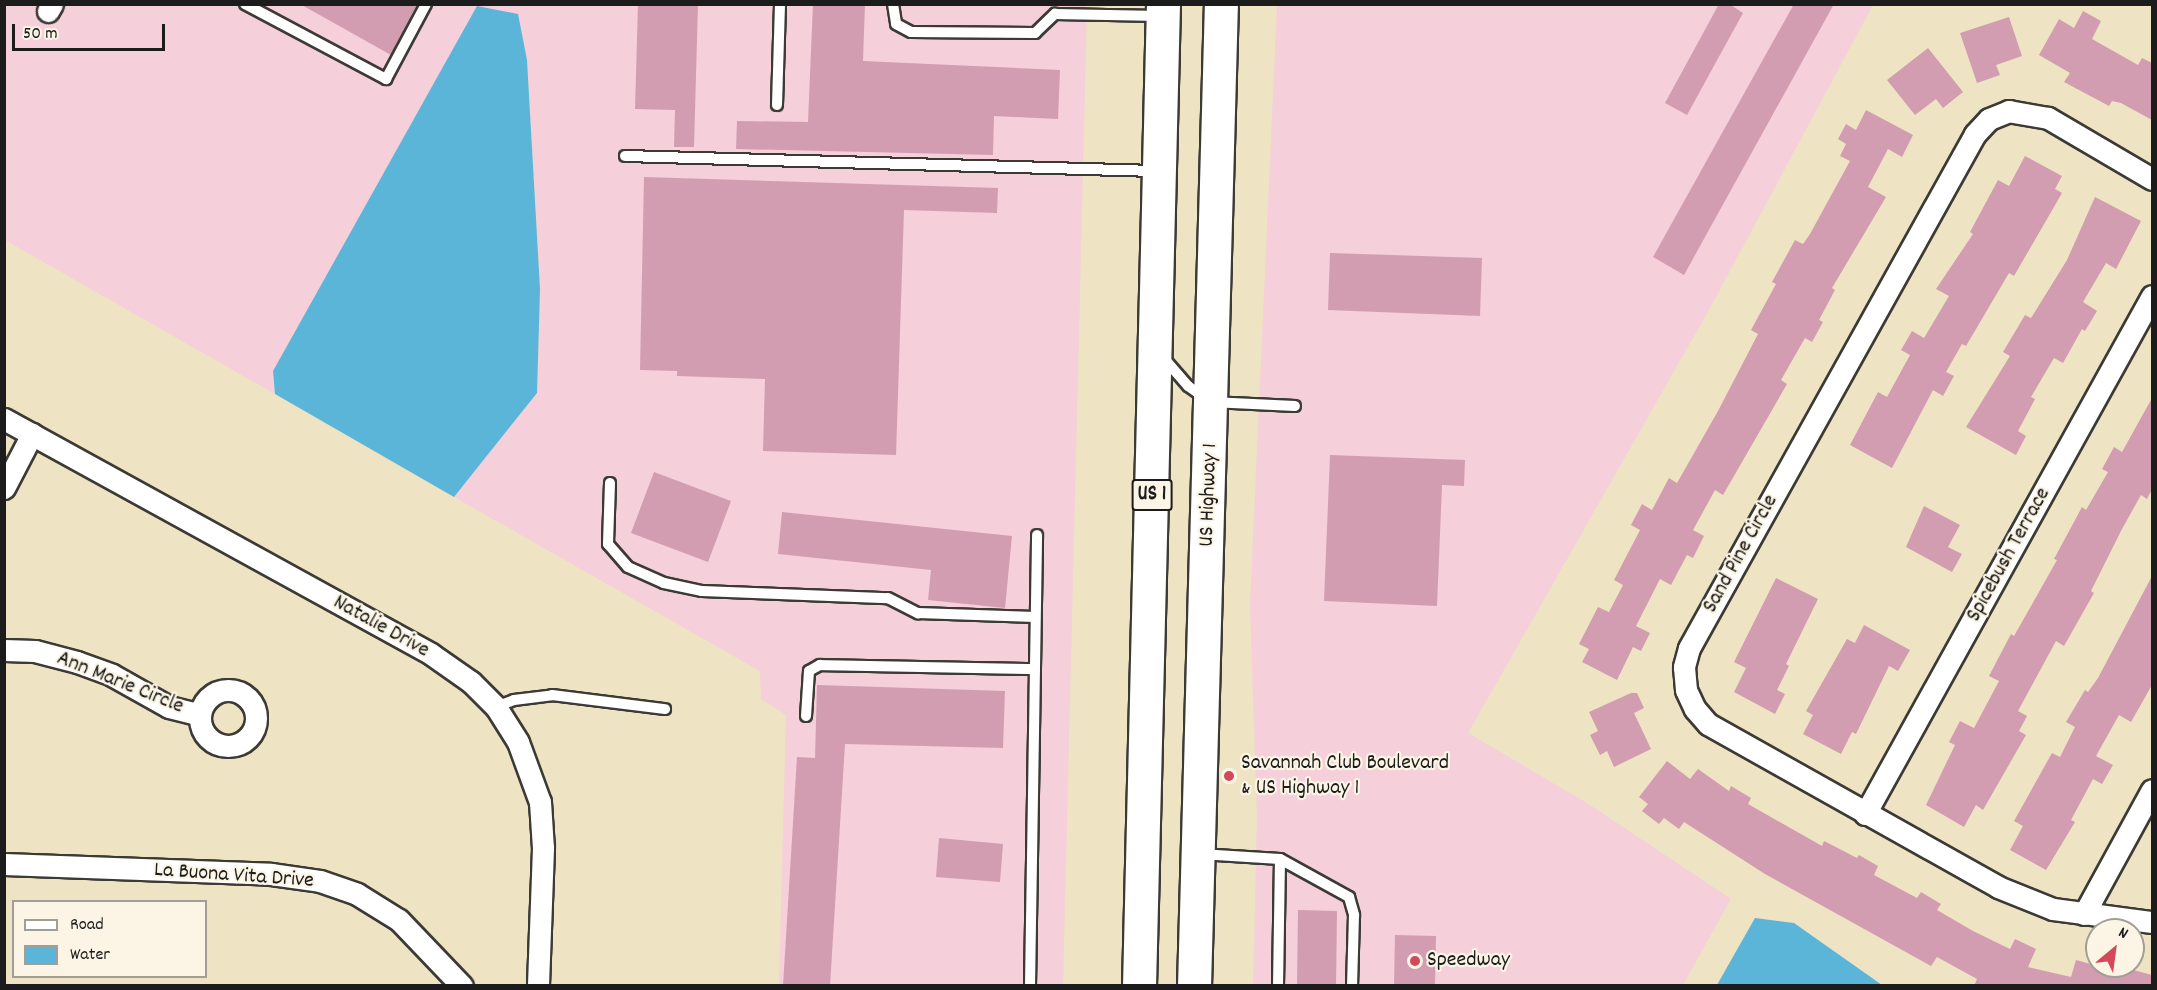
<!DOCTYPE html>
<html>
<head>
<meta charset="utf-8">
<style>
  body { margin:0 }
  #map { position:relative; width:2157px; height:990px; overflow:hidden; background:#eee3c3; font-family:Dekko,sans-serif }
  div>[style] { position:absolute }
  .built>* { inset:0; background:#f5cfda }
  .water>* { inset:0; background:#5bb5d8 }
  .building>* { inset:0; background:#d29db1 }
  .roads { filter:drop-shadow(2px 0 #3c3a35) drop-shadow(-2px 0 #3c3a35) drop-shadow(0 2px #3c3a35) drop-shadow(0 -2px #3c3a35) }
  .lane>* { height:10px; margin:-5px; padding:0 5px; transform-origin:5px; border-radius:5px; background:#fff }
  .street>* { height:21px; margin:-10.5px; padding:0 10.5px; transform-origin:10.5px; border-radius:10.5px; background:#fff }
  .street>.ring { margin:-10.5px; padding:0; box-sizing:content-box; background:none; border:21px solid #fff; border-radius:50% }
  .primary>* { height:33px; margin:-16.5px; padding:0 16.5px; transform-origin:16.5px; border-radius:16.5px; background:#fff }
  .dots>* { width:16px; height:16px; translate:-50% -50%; box-sizing:border-box; border:3px solid #fcf5e5; border-radius:50% }
  span { translate:-50% -50%; white-space:nowrap; text-align:center; line-height:1.15; -webkit-text-stroke:4.5px #fcf5e5; paint-order:stroke }
  .shield-label span { padding:2px 4px; background:#fcf5e5; border:2px solid; border-radius:4px; -webkit-text-stroke-width:0 }
  .shield-label { font-size:21px; color:#1c1c1c; font-weight:700 }
  .street-label { font-size:22px; color:#1c1c1c }
  .poi-label { font-size:22px; color:#1c1c1c }
  .left { translate:0 -50%; text-align:left }
  .frame { position:absolute; inset:0; border:6px solid #1c1c1c; pointer-events:none }
  .legend { position:absolute; left:12px; top:900px; width:195px; height:78px; box-sizing:border-box; background:#fcf5e5; border:2px solid #a29e95; margin:0; padding:8px 10px; list-style:none; font-size:18px; color:#1c1c1c }
  .legend li { display:flex; align-items:center; gap:12px; height:30px }
  .legend b { width:30px; border:2px solid #a29e95 }
  .north { position:absolute; left:2085px; top:918px; width:60px; height:60px; box-sizing:border-box; background:#fcf5e5; border:2px solid #a29e95; border-radius:50%; rotate:29deg; font-size:16px; font-weight:700; line-height:24px; text-align:center; color:#1c1c1c }
  .north::after { content:''; display:block; margin:auto; width:21px; height:27px; background:#d1495b; clip-path:polygon(50% 0,100% 100%,50% 72%,0 100%) }
  .scale { position:absolute; left:12px; top:24px; width:153px; height:27px; box-sizing:border-box; border:3px solid #1c1c1c; border-top:0; padding-left:8px; font-size:18px; line-height:21px; white-space:nowrap; color:#1c1c1c; -webkit-text-stroke:4px #fcf5e5; paint-order:stroke }
</style>
</head>
<body>
<div id="map">
  <div class="built">
    <div style="clip-path:polygon(5px 5px,1087px 5px,1063px 985px,779px 985px,786px 715px,761px 699px,760px 671px,454px 497px,537px 393px,540px 289px,527px 60px,477px 7px,273px 371px,275px 394px,5px 240px)"></div>
    <div style="clip-path:polygon(1277px 5px,1873px 5px,1710px 308px,1468px 733px,1587px 803px,1731px 899px,1683px 985px,1253px 986px,1257px 819px,1250px 605px)"></div>
  </div>
  <div class="water">
    <div style="clip-path:polygon(477px 6px,518px 14px,527px 60px,540px 289px,537px 393px,454px 497px,275px 394px,273px 371px)"></div>
    <div style="clip-path:polygon(1755px 918px,1794px 923px,1882px 985px,1717px 985px)"></div>
  </div>
  <div class="building">
    <div style="clip-path:polygon(300px 4px,417px 4px,391px 55px)"></div>
    <div style="clip-path:polygon(638px 4px,698px 4px,694px 147px,674px 147px,675px 110px,635px 109px)"></div>
    <div style="clip-path:polygon(813px 4px,865px 4px,863px 61px,1060px 70px,1058px 119px,994px 116px,993px 155px,736px 149px,737px 121px,808px 122px)"></div>
    <div style="clip-path:polygon(1719px 4px,1729px 4px,1743px 13px,1687px 115px,1665px 103px)"></div>
    <div style="clip-path:polygon(1794px 4px,1834px 4px,1684px 275px,1653px 257px)"></div>
    <div style="clip-path:polygon(2083px 11px,2101px 21px,2092px 39px,2138px 65px,2142px 58px,2152px 63px,2152px 120px,2121px 103px,2112px 101px,2109px 106px,2064px 82px,2070px 73px,2039px 55px,2059px 19px,2074px 28px)"></div>
    <div style="clip-path:polygon(2009px 17px,2022px 56px,1996px 65px,2000px 75px,1977px 83px,1960px 33px)"></div>
    <div style="clip-path:polygon(1928px 48px,1963px 92px,1943px 108px,1936px 99px,1915px 115px,1887px 80px)"></div>
    <div style="clip-path:polygon(1866px 110px,1913px 135px,1902px 157px,1888px 149px,1868px 187px,1886px 197px,1832px 288px,1835px 290px,1819px 320px,1823px 322px,1812px 342px,1805px 338px,1781px 380px,1787px 384px,1723px 495px,1715px 490px,1693px 530px,1704px 536px,1693px 558px,1687px 555px,1671px 585px,1660px 579px,1636px 626px,1650px 633px,1641px 651px,1633px 647px,1617px 680px,1582px 662px,1589px 649px,1579px 644px,1598px 607px,1609px 612px,1623px 585px,1614px 580px,1640px 530px,1631px 525px,1642px 504px,1652px 510px,1669px 478px,1677px 483px,1718px 411px,1758px 334px,1751px 330px,1776px 284px,1772px 282px,1795px 240px,1803px 244px,1810px 234px,1850px 161px,1840px 156px,1846px 144px,1838px 139px,1846px 124px,1856px 130px)"></div>
    <div style="clip-path:polygon(2025px 156px,2062px 176px,2055px 189px,2062px 193px,2014px 276px,2009px 273px,1966px 346px,1962px 344px,1946px 372px,1954px 376px,1943px 396px,1933px 390px,1892px 468px,1850px 445px,1878px 392px,1887px 397px,1910px 355px,1901px 350px,1912px 331px,1924px 338px,1949px 296px,1936px 289px,1973px 234px,1970px 232px,1998px 180px,2009px 186px)"></div>
    <div style="clip-path:polygon(644px 177px,998px 188px,997px 213px,904px 210px,896px 455px,763px 451px,765px 379px,677px 376px,677px 371px,640px 370px)"></div>
    <div style="clip-path:polygon(2095px 197px,2141px 221px,2116px 269px,2106px 263px,2083px 302px,2097px 311px,2085px 331px,2082px 329px,2063px 363px,2054px 358px,2031px 397px,2035px 399px,2018px 431px,2026px 436px,2016px 455px,1966px 427px,2010px 356px,2003px 352px,2025px 315px,2031px 318px,2067px 260px)"></div>
    <div style="clip-path:polygon(1330px 253px,1482px 258px,1480px 316px,1328px 310px)"></div>
    <div style="clip-path:polygon(2152px 398px,2152px 489px,2147px 499px,2141px 495px,2122px 529px,2091px 591px,2094px 593px,2064px 646px,2056px 641px,2018px 711px,2027px 716px,2019px 731px,2026px 735px,1983px 810px,1976px 805px,1964px 827px,1926px 805px,1955px 745px,1949px 742px,1960px 721px,1974px 728px,1999px 681px,1989px 676px,2011px 634px,2014px 636px,2057px 560px,2054px 559px,2082px 507px,2086px 510px,2108px 472px,2102px 469px,2114px 447px,2122px 452px)"></div>
    <div style="clip-path:polygon(1330px 455px,1465px 460px,1464px 486px,1442px 485px,1437px 606px,1324px 601px)"></div>
    <div style="clip-path:polygon(654px 472px,731px 501px,708px 562px,631px 533px)"></div>
    <div style="clip-path:polygon(1924px 506px,1960px 525px,1948px 547px,1962px 554px,1952px 572px,1906px 547px)"></div>
    <div style="clip-path:polygon(782px 512px,1012px 536px,1005px 608px,928px 600px,931px 570px,778px 554px)"></div>
    <div style="clip-path:polygon(2152px 576px,2152px 685px,2131px 722px,2119px 715px,2096px 756px,2113px 765px,2102px 784px,2093px 779px,2071px 820px,2075px 822px,2046px 870px,2010px 850px,2023px 826px,2014px 821px,2052px 753px,2060px 757px,2075px 727px,2066px 722px,2085px 690px,2088px 692px,2098px 678px)"></div>
    <div style="clip-path:polygon(1776px 578px,1818px 599px,1786px 664px,1789px 666px,1777px 690px,1785px 694px,1775px 714px,1734px 692px,1746px 668px,1734px 662px)"></div>
    <div style="clip-path:polygon(1864px 625px,1910px 650px,1898px 671px,1889px 666px,1856px 734px,1852px 732px,1841px 754px,1803px 734px,1813px 715px,1806px 711px,1847px 639px,1855px 643px)"></div>
    <div style="clip-path:polygon(817px 685px,1005px 691px,1003px 748px,845px 744px,830px 986px,783px 986px,797px 757px,815px 758px)"></div>
    <div style="clip-path:polygon(1631px 693px,1637px 693px,1644px 708px,1634px 713px,1651px 749px,1614px 767px,1607px 751px,1600px 755px,1590px 735px,1598px 731px,1589px 712px)"></div>
    <div style="clip-path:polygon(1667px 761px,1690px 779px,1698px 769px,1729px 791px,1731px 786px,1751px 798px,1748px 804px,1822px 846px,1824px 841px,1857px 858px,1859px 855px,1878px 866px,1874px 875px,1917px 898px,1921px 892px,1941px 904px,1937px 910px,1973px 931px,2010px 949px,2015px 939px,2036px 949px,2028px 967px,2071px 977px,2076px 960px,2120px 972px,2122px 967px,2152px 975px,2152px 986px,1974px 986px,1977px 979px,1937px 957px,1931px 966px,1765px 874px,1684px 822px,1679px 829px,1664px 818px,1659px 824px,1642px 811px,1648px 804px,1639px 797px)"></div>
    <div style="clip-path:polygon(939px 838px,1003px 844px,1000px 882px,936px 877px)"></div>
    <div style="clip-path:polygon(1298px 910px,1337px 911px,1336px 986px,1297px 986px)"></div>
    <div style="clip-path:polygon(1395px 935px,1436px 936px,1435px 986px,1394px 986px)"></div>
  </div>
  <div class="roads">
    <div class="lane">
      <div style="left:245px;top:4px;width:160px;rotate:28deg"></div>
      <div style="left:386px;top:79px;width:85px;rotate:-61.9deg"></div>
      <div style="left:893px;top:4px;width:20px;rotate:81deg"></div>
      <div style="left:896px;top:24px;width:17px;rotate:28deg"></div>
      <div style="left:911px;top:32px;width:124px;rotate:0.5deg"></div>
      <div style="left:1035px;top:33px;width:28px;rotate:-44deg"></div>
      <div style="left:1055px;top:14px;width:105px;rotate:1.1deg"></div>
      <div style="left:777px;top:105px;width:101px;rotate:-88.3deg"></div>
      <div style="left:625px;top:156px;width:530px;rotate:1.62deg"></div>
      <div style="left:1162px;top:356px;width:40px;rotate:49deg"></div>
      <div style="left:1188px;top:386px;width:28px;rotate:35deg"></div>
      <div style="left:1211px;top:402px;width:84px;rotate:2.7deg"></div>
      <div style="left:610px;top:483px;width:61px;rotate:91.9deg"></div>
      <div style="left:608px;top:544px;width:30px;rotate:49deg"></div>
      <div style="left:628px;top:567px;width:39px;rotate:24deg"></div>
      <div style="left:664px;top:583px;width:39px;rotate:12deg"></div>
      <div style="left:702px;top:591px;width:186px;rotate:2.2deg"></div>
      <div style="left:888px;top:598px;width:34px;rotate:27deg"></div>
      <div style="left:918px;top:613px;width:117px;rotate:2deg"></div>
      <div style="left:496px;top:707px;width:19px;rotate:-21deg"></div>
      <div style="left:514px;top:700px;width:38px;rotate:-7deg"></div>
      <div style="left:552px;top:695px;width:114px;rotate:7.1deg"></div>
      <div style="left:806px;top:716px;width:45px;rotate:-86.2deg"></div>
      <div style="left:809px;top:671px;width:13px;rotate:-29deg"></div>
      <div style="left:820px;top:665px;width:215px;rotate:1.1deg"></div>
      <div style="left:1200px;top:854px;width:80px;rotate:3.6deg"></div>
      <div style="left:1280px;top:859px;width:79px;rotate:28.8deg"></div>
      <div style="left:1349px;top:897px;width:19px;rotate:74deg"></div>
      <div style="left:1354px;top:915px;width:71px;rotate:91.6deg"></div>
      <div style="left:1030px;top:986px;width:451px;rotate:-89.1deg"></div>
      <div style="left:1278px;top:986px;width:127px;rotate:-89.1deg"></div>
    </div>
    <div class="street">
      <div style="left:48px;top:11px;width:8px;rotate:-60deg"></div>
      <div style="left:2152px;top:179px;width:121px;rotate:-149.6deg"></div>
      <div style="left:2048px;top:118px;width:40px;rotate:-170deg"></div>
      <div style="left:2009px;top:111px;width:22px;rotate:158deg"></div>
      <div style="left:1989px;top:119px;width:21px;rotate:133deg"></div>
      <div style="left:1975px;top:134px;width:588px;rotate:119.09deg"></div>
      <div style="left:1689px;top:648px;width:20px;rotate:105deg"></div>
      <div style="left:1684px;top:667px;width:23px;rotate:85deg"></div>
      <div style="left:1686px;top:690px;width:21px;rotate:65deg"></div>
      <div style="left:1695px;top:709px;width:20px;rotate:49deg"></div>
      <div style="left:1708px;top:724px;width:333px;rotate:29.3deg"></div>
      <div style="left:1998px;top:887px;width:59px;rotate:21.8deg"></div>
      <div style="left:2053px;top:909px;width:100px;rotate:7.5deg"></div>
      <div style="left:4px;top:419px;width:487px;rotate:28.8deg"></div>
      <div style="left:431px;top:654px;width:49px;rotate:35deg"></div>
      <div style="left:471px;top:682px;width:35px;rotate:45deg"></div>
      <div style="left:496px;top:707px;width:41px;rotate:57.8deg"></div>
      <div style="left:518px;top:742px;width:64px;rotate:69.9deg"></div>
      <div style="left:540px;top:802px;width:46px;rotate:86.3deg"></div>
      <div style="left:543px;top:848px;width:138px;rotate:92.1deg"></div>
      <div style="left:4px;top:488px;width:61px;rotate:-62.6deg"></div>
      <div style="left:4px;top:650px;width:31px;rotate:2deg"></div>
      <div style="left:35px;top:651px;width:43px;rotate:14.7deg"></div>
      <div style="left:77px;top:662px;width:37px;rotate:20deg"></div>
      <div style="left:112px;top:675px;width:65px;rotate:29.3deg"></div>
      <div style="left:169px;top:707px;width:32px;rotate:14deg"></div>
      <div class="ring" style="left:200px;top:690px;width:35px;height:35px"></div>
      <div style="left:1865px;top:814px;width:592px;rotate:-61.01deg"></div>
      <div style="left:4px;top:864px;width:267px;rotate:2.1deg"></div>
      <div style="left:271px;top:874px;width:49px;rotate:8.1deg"></div>
      <div style="left:320px;top:881px;width:39px;rotate:19deg"></div>
      <div style="left:357px;top:894px;width:49px;rotate:31.8deg"></div>
      <div style="left:399px;top:920px;width:91px;rotate:46.3deg"></div>
      <div style="left:2084px;top:914px;width:141px;rotate:-61.3deg"></div>
    </div>
    <div class="primary">
      <div style="left:1139px;top:986px;width:982px;rotate:-88.6deg"></div>
      <div style="left:1194px;top:986px;width:982px;rotate:-88.43deg"></div>
    </div>
  </div>
  <div class="dots">
    <div style="left:1229px;top:776px;background:#d1495b"></div>
    <div style="left:1415px;top:961px;background:#d1495b"></div>
  </div>
  <div class="shield-label">
    <span style="left:1152px;top:495px">US 1</span>
  </div>
  <div class="street-label">
    <span style="left:1209px;top:495px;rotate:-88deg">US Highway 1</span>
    <span style="left:1741px;top:554px;rotate:-61deg">Sand Pine Circle</span>
    <span style="left:2009px;top:555px;rotate:-61deg">Spicebush Terrace</span>
    <span style="left:381px;top:627px;rotate:29deg">Natalie Drive</span>
    <span style="left:120px;top:683px;rotate:22deg">Ann Marie Circle</span>
    <span style="left:234px;top:876px;rotate:4deg">La Buona Vita Drive</span>
  </div>
  <div class="poi-label">
    <span class="left" style="left:1241px;top:776px">Savannah Club Boulevard<br>&amp; US Highway 1</span>
    <span class="left" style="left:1427px;top:961px">Speedway</span>
  </div>
  <div class="frame"></div>
  <ul class="legend">
  <li><b style="height:8px;background:#fff"></b>Road</li>
  <li><b style="height:16px;background:#5bb5d8"></b>Water</li>
  </ul>
  <div class="north">N</div>
  <div class="scale">50 m</div>
</div>
</body>
</html>
